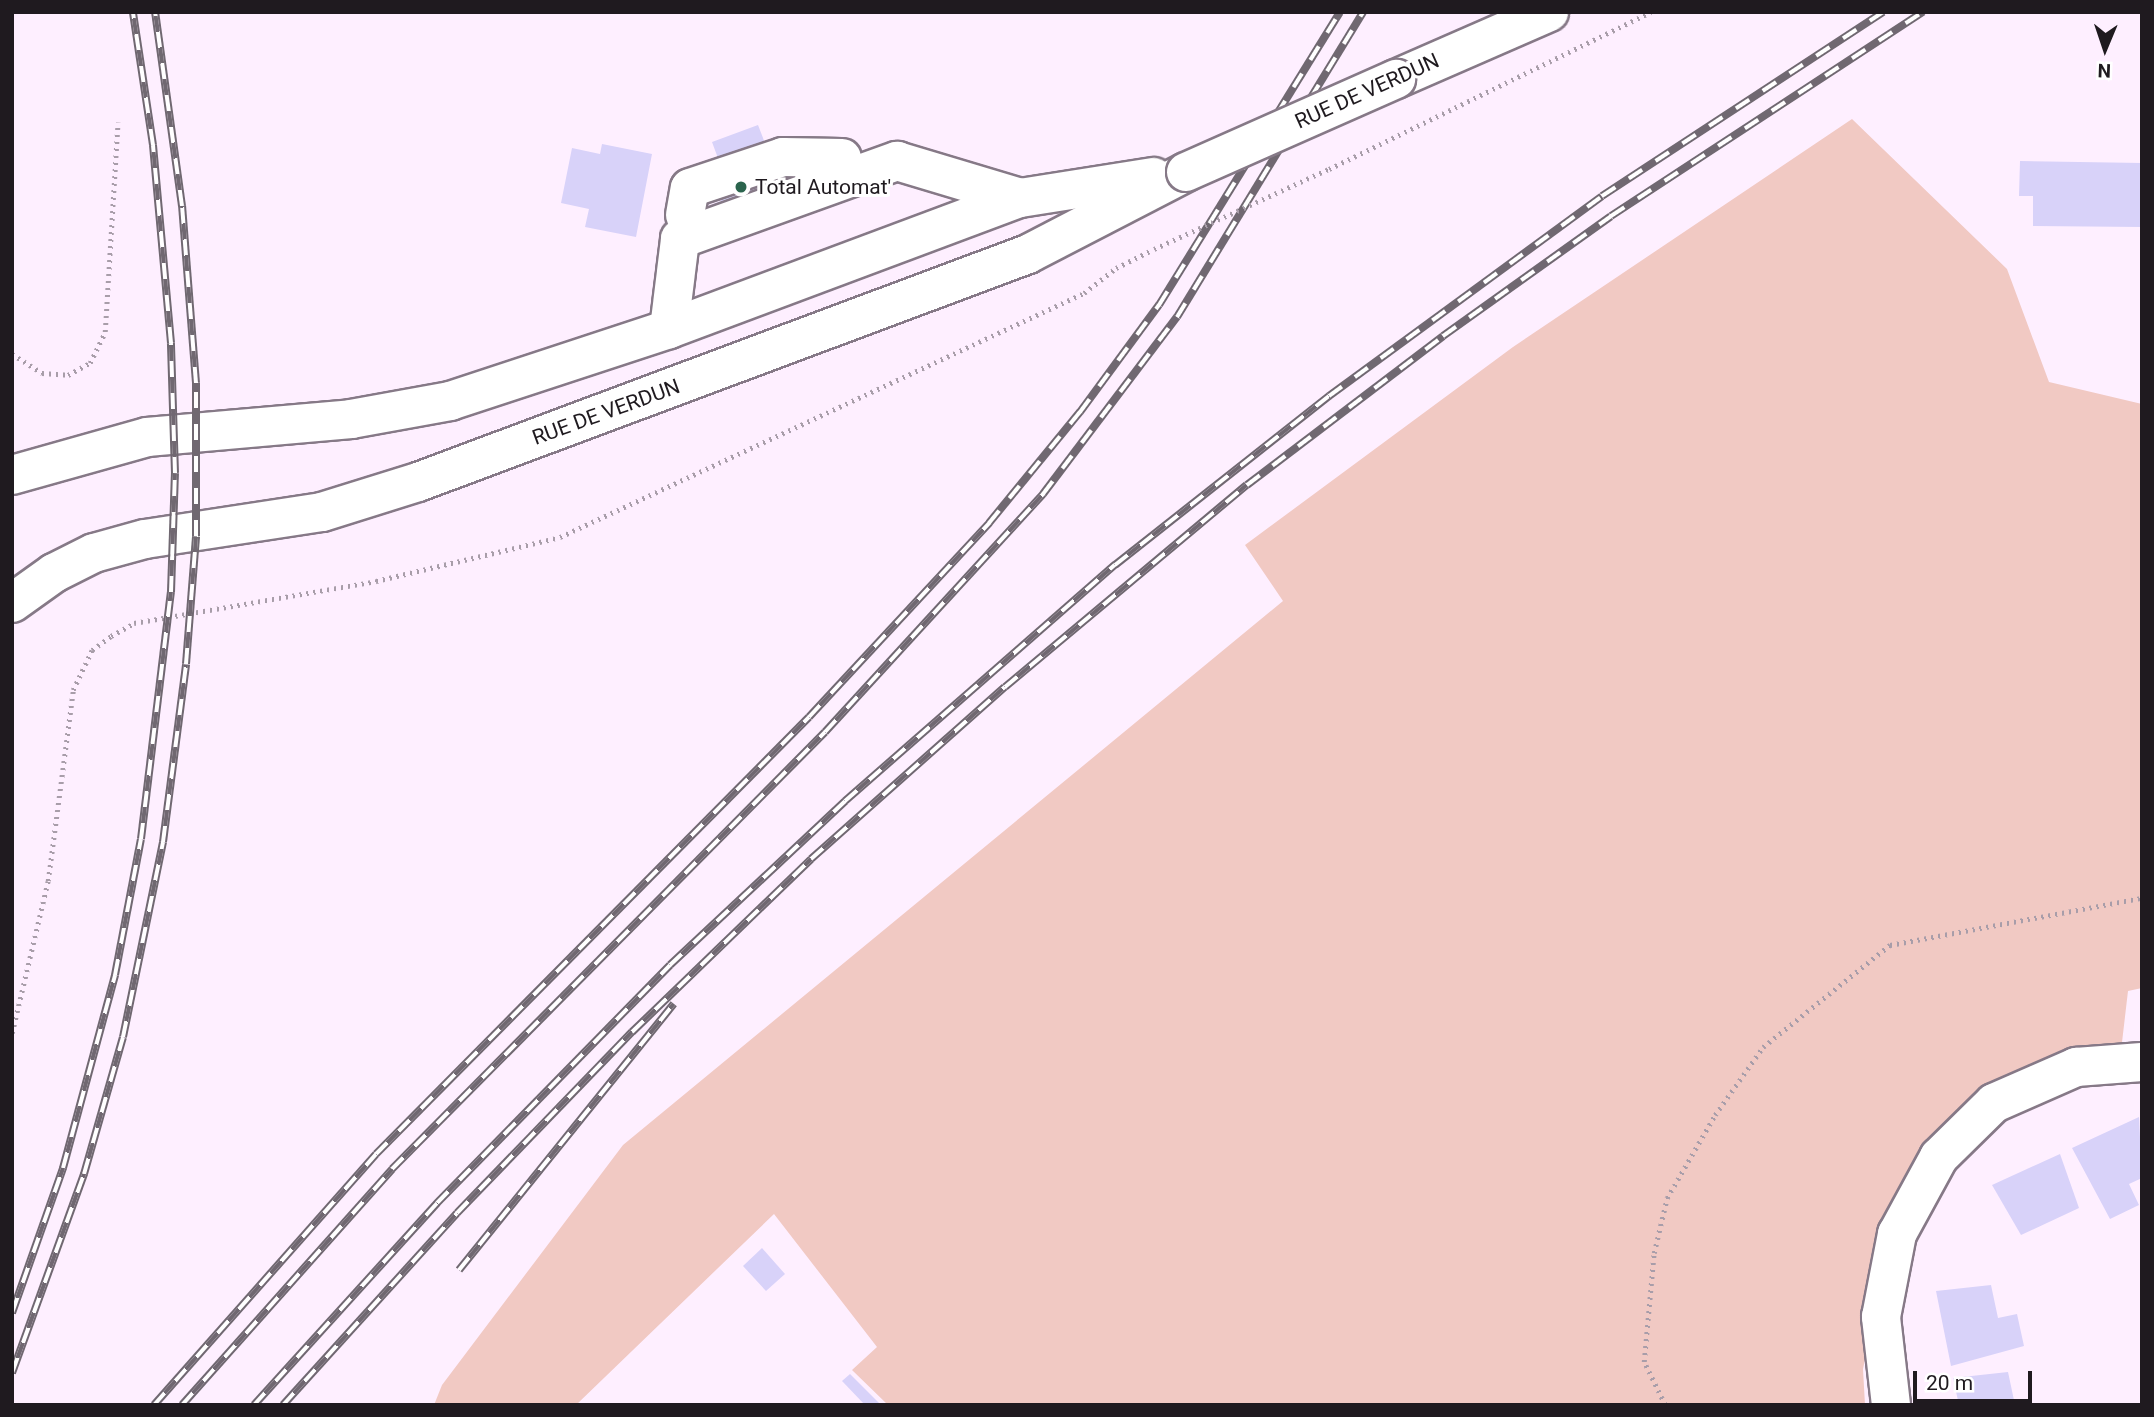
<!DOCTYPE html>
<html>
<head>
<meta charset="utf-8">
<style>
  body { margin:0 }
  #map { position:relative; width:2154px; height:1417px; overflow:hidden; background:#feefff; font-family:Roboto,sans-serif }
  div>[style] { position:absolute }
  .green>* { inset:0; background:#f1c9c3 }
  .building>* { inset:0; background:#d8d2f9 }
  .path>* { height:4.5px; margin-top:-2.25px; transform-origin:0; background:repeating-linear-gradient(90deg,#a89da9 0 2px,transparent 0 7px) }
  .roads { filter:drop-shadow(2px 0 #867987) drop-shadow(-2px 0 #867987) drop-shadow(0 2px #867987) drop-shadow(0 -2px #867987) }
  .minor>* { height:38px; margin:-19px; padding:0 19px; transform-origin:19px; border-radius:19px; background:#fff }
  .major>* { height:38px; margin:-19px; padding:0 19px; transform-origin:19px; border-radius:19px; background:#fff }
  .rail>* { height:8px; margin-top:-4px; transform-origin:0; background:repeating-linear-gradient(90deg,#fff 0 16px,#706871 0 32px); box-sizing:border-box; border-block:2px solid #706871 }
  .path-bridge>* { height:4.5px; margin-top:-2.25px; transform-origin:0; background:repeating-linear-gradient(90deg,#a89da9 0 2px,transparent 0 7px) }
  .bridges { filter:drop-shadow(2px 0 #867987) drop-shadow(-2px 0 #867987) drop-shadow(0 2px #867987) drop-shadow(0 -2px #867987) }
  .major-bridge>* { height:38px; margin:-19px; padding:0 19px; transform-origin:19px; border-radius:19px; background:#fff }
  .dots>* { width:19px; height:19px; translate:-50% -50%; box-sizing:border-box; border:4px solid #fff; border-radius:50% }
  span { translate:-50% -50%; white-space:nowrap; text-align:center; line-height:1.15; -webkit-text-stroke:6px #fff; paint-order:stroke }
  .street-label { font-size:21px; color:#1f1a1f }
  .poi-label { font-size:21px; color:#1f1a1f }
  .left { translate:0 -50%; text-align:left }
  .frame { position:absolute; inset:0; border:14px solid #1f1a1f; pointer-events:none }
  .north { position:absolute; left:2070px; top:14px; width:70px; height:70px; -webkit-text-stroke:5px #fff; paint-order:stroke; rotate:182deg; font-size:19px; font-weight:700; line-height:28px; text-align:center; color:#1f1a1f }
  .north::after { content:''; display:block; margin:auto; width:24px; height:32px; background:#1f1a1f; clip-path:polygon(50% 0,100% 100%,50% 72%,0 100%) }
  .scale { position:absolute; left:1913px; top:1371px; width:119px; height:32px; box-sizing:border-box; border:4px solid #1f1a1f; border-top:0; padding-left:9px; font-size:21px; line-height:24px; white-space:nowrap; color:#1f1a1f; -webkit-text-stroke:5px #fff; paint-order:stroke }
</style>
</head>
<body>
<div id="map">
  <div class="green">
    <div style="clip-path:polygon(1852px 119px,2007px 269px,2049px 382px,2142px 404px,2142px 988px,2128px 991px,2121px 1051px,1998px 1099px,1889px 1247px,1863px 1369px,1865px 1405px,888px 1405px,852px 1370px,877px 1347px,774px 1214px,576px 1405px,434px 1405px,442px 1385px,623px 1145px,1283px 601px,1245px 545px,1513px 347px)"></div>
  </div>
  <div class="building">
    <div style="clip-path:polygon(758px 125px,773px 164px,761px 169px,771px 196px,717px 246px,703px 208px,721px 201px,710px 173px,722px 169px,712px 142px)"></div>
    <div style="clip-path:polygon(602px 144px,652px 154px,636px 237px,585px 227px,589px 209px,561px 203px,572px 148px,600px 154px)"></div>
    <div style="clip-path:polygon(2020px 161px,2142px 163px,2142px 227px,2033px 226px,2033px 196px,2019px 196px)"></div>
    <div style="clip-path:polygon(2139px 1117px,2142px 1178px,2129px 1184px,2139px 1205px,2110px 1219px,2072px 1148px)"></div>
    <div style="clip-path:polygon(2060px 1154px,2079px 1208px,2021px 1235px,1992px 1185px)"></div>
    <div style="clip-path:polygon(762px 1248px,785px 1274px,766px 1291px,743px 1266px)"></div>
    <div style="clip-path:polygon(1991px 1285px,1998px 1318px,2017px 1314px,2024px 1346px,1951px 1366px,1936px 1291px)"></div>
    <div style="clip-path:polygon(2008px 1372px,2015px 1405px,1959px 1405px,1953px 1378px)"></div>
    <div style="clip-path:polygon(850px 1374px,881px 1405px,865px 1405px,842px 1381px)"></div>
  </div>
  <div class="path">
    <div style="left:1329px;top:169px;width:358px;rotate:-26deg"></div>
    <div style="left:12px;top:354px;width:36px;rotate:32deg"></div>
    <div style="left:42px;top:373px;width:26px;rotate:4deg"></div>
    <div style="left:68px;top:375px;width:25px;rotate:-29deg"></div>
    <div style="left:90px;top:363px;width:34px;rotate:-64deg"></div>
    <div style="left:105px;top:332px;width:210px;rotate:-86.5deg"></div>
    <div style="left:12px;top:1033px;width:156px;rotate:-76.7deg"></div>
    <div style="left:48px;top:881px;width:193px;rotate:-82.5deg"></div>
    <div style="left:73px;top:690px;width:44px;rotate:-64.6deg"></div>
    <div style="left:92px;top:650px;width:24px;rotate:-36deg"></div>
    <div style="left:111px;top:636px;width:26px;rotate:-29deg"></div>
    <div style="left:134px;top:623px;width:246px;rotate:-9.8deg"></div>
    <div style="left:376px;top:581px;width:189px;rotate:-13.4deg"></div>
    <div style="left:560px;top:537px;width:578px;rotate:-24.97deg"></div>
    <div style="left:1084px;top:293px;width:41px;rotate:-38deg"></div>
    <div style="left:1116px;top:268px;width:42px;rotate:-26.6deg"></div>
    <div style="left:1665px;top:1405px;width:48px;rotate:-116deg"></div>
    <div style="left:1644px;top:1362px;width:109px;rotate:-84.8deg"></div>
    <div style="left:1654px;top:1253px;width:57px;rotate:-76.7deg"></div>
    <div style="left:1667px;top:1198px;width:96px;rotate:-60deg"></div>
    <div style="left:1715px;top:1115px;width:83px;rotate:-54.8deg"></div>
    <div style="left:1763px;top:1047px;width:163px;rotate:-38.8deg"></div>
    <div style="left:1890px;top:945px;width:256px;rotate:-10.6deg"></div>
  </div>
  <div class="roads">
    <div class="minor">
      <div style="left:685px;top:215px;width:27px;rotate:-80deg"></div>
      <div style="left:690px;top:188px;width:98px;rotate:-18.4deg"></div>
      <div style="left:783px;top:157px;width:59px;rotate:1deg"></div>
      <div style="left:669px;top:329px;width:91px;rotate:-83deg"></div>
      <div style="left:680px;top:239px;width:231px;rotate:-19.8deg"></div>
      <div style="left:897px;top:161px;width:128px;rotate:16.7deg"></div>
      <div style="left:1891px;top:1405px;width:89px;rotate:-96.5deg"></div>
      <div style="left:1881px;top:1317px;width:85px;rotate:-79.1deg"></div>
      <div style="left:1897px;top:1234px;width:88px;rotate:-61.4deg"></div>
      <div style="left:1939px;top:1157px;width:77px;rotate:-44.5deg"></div>
      <div style="left:1994px;top:1103px;width:90px;rotate:-23.7deg"></div>
      <div style="left:2076px;top:1067px;width:66px;rotate:-4.3deg"></div>
    </div>
    <div class="major">
      <div style="left:1396px;top:79px;width:167px;rotate:-23.6deg"></div>
      <div style="left:12px;top:475px;width:140px;rotate:-15.7deg"></div>
      <div style="left:147px;top:437px;width:205px;rotate:-5deg"></div>
      <div style="left:351px;top:419px;width:101px;rotate:-10.3deg"></div>
      <div style="left:450px;top:401px;width:231px;rotate:-18.2deg"></div>
      <div style="left:669px;top:329px;width:375px;rotate:-20.5deg"></div>
      <div style="left:1020px;top:198px;width:135px;rotate:-9deg"></div>
      <div style="left:12px;top:603px;width:52px;rotate:-35.5deg"></div>
      <div style="left:54px;top:573px;width:45px;rotate:-26.6deg"></div>
      <div style="left:94px;top:553px;width:53px;rotate:-15.4deg"></div>
      <div style="left:145px;top:539px;width:179px;rotate:-8.7deg"></div>
      <div style="left:322px;top:512px;width:101px;rotate:-17.4deg"></div>
      <div style="left:418px;top:482px;width:651px;rotate:-20.49deg"></div>
      <div style="left:1028px;top:254px;width:178px;rotate:-27.4deg"></div>
    </div>
  </div>
  <div class="rail">
    <div style="left:459px;top:1270px;width:342px;rotate:-51.1deg"></div>
    <div style="left:12px;top:1313px;width:154px;rotate:-70.6deg"></div>
    <div style="left:63px;top:1168px;width:200px;rotate:-74.9deg"></div>
    <div style="left:115px;top:975px;width:138px;rotate:-79.2deg"></div>
    <div style="left:141px;top:839px;width:249px;rotate:-83.1deg"></div>
    <div style="left:171px;top:592px;width:119px;rotate:-88.1deg"></div>
    <div style="left:175px;top:473px;width:130px;rotate:-91.8deg"></div>
    <div style="left:171px;top:343px;width:199px;rotate:-95.2deg"></div>
    <div style="left:153px;top:145px;width:134px;rotate:-98.6deg"></div>
    <div style="left:12px;top:1373px;width:212px;rotate:-70.1deg"></div>
    <div style="left:84px;top:1174px;width:142px;rotate:-74.1deg"></div>
    <div style="left:123px;top:1037px;width:199px;rotate:-78.4deg"></div>
    <div style="left:163px;top:842px;width:179px;rotate:-82.6deg"></div>
    <div style="left:186px;top:664px;width:128px;rotate:-85.5deg"></div>
    <div style="left:196px;top:536px;width:153px;rotate:-90deg"></div>
    <div style="left:196px;top:383px;width:178px;rotate:-94.5deg"></div>
    <div style="left:182px;top:206px;width:196px;rotate:-97.9deg"></div>
    <div style="left:154px;top:1405px;width:335px;rotate:-48.5deg"></div>
    <div style="left:376px;top:1154px;width:615px;rotate:-45.26deg"></div>
    <div style="left:809px;top:717px;width:265px;rotate:-47.1deg"></div>
    <div style="left:989px;top:523px;width:144px;rotate:-50.7deg"></div>
    <div style="left:1080px;top:412px;width:133px;rotate:-53.6deg"></div>
    <div style="left:1159px;top:305px;width:344px;rotate:-58.3deg"></div>
    <div style="left:182px;top:1405px;width:316px;rotate:-48.3deg"></div>
    <div style="left:392px;top:1169px;width:615px;rotate:-45.26deg"></div>
    <div style="left:825px;top:732px;width:323px;rotate:-47.5deg"></div>
    <div style="left:1043px;top:494px;width:222px;rotate:-52.9deg"></div>
    <div style="left:1177px;top:317px;width:357px;rotate:-58.6deg"></div>
    <div style="left:254px;top:1405px;width:273px;rotate:-47.8deg"></div>
    <div style="left:437px;top:1203px;width:333px;rotate:-45.6deg"></div>
    <div style="left:670px;top:965px;width:240px;rotate:-43.1deg"></div>
    <div style="left:845px;top:801px;width:359px;rotate:-41.2deg"></div>
    <div style="left:1115px;top:565px;width:273px;rotate:-38.3deg"></div>
    <div style="left:1329px;top:396px;width:338px;rotate:-36.2deg"></div>
    <div style="left:1602px;top:196px;width:336px;rotate:-33.2deg"></div>
    <div style="left:283px;top:1405px;width:259px;rotate:-47.8deg"></div>
    <div style="left:457px;top:1213px;width:252px;rotate:-46deg"></div>
    <div style="left:632px;top:1032px;width:249px;rotate:-44deg"></div>
    <div style="left:811px;top:859px;width:259px;rotate:-41.6deg"></div>
    <div style="left:1005px;top:687px;width:315px;rotate:-39.9deg"></div>
    <div style="left:1247px;top:485px;width:246px;rotate:-37.2deg"></div>
    <div style="left:1443px;top:336px;width:206px;rotate:-35.5deg"></div>
    <div style="left:1611px;top:216px;width:373px;rotate:-33.2deg"></div>
  </div>
  <div class="path-bridge">
    <div style="left:1154px;top:249px;width:192px;rotate:-24.6deg"></div>
  </div>
  <div class="bridges">
    <div class="major-bridge">
      <div style="left:1186px;top:172px;width:230px;rotate:-23.9deg"></div>
    </div>
  </div>
  <div class="dots">
    <div style="left:741px;top:187px;background:#2b644d"></div>
  </div>
  <div class="street-label">
    <span style="left:1367px;top:91px;rotate:-24deg">RUE DE VERDUN</span>
    <span style="left:606px;top:412px;rotate:-20deg">RUE DE VERDUN</span>
  </div>
  <div class="poi-label">
    <span class="left" style="left:755px;top:187px">Total Automat'</span>
  </div>
  <div class="frame"></div>
  <div class="north">N</div>
  <div class="scale">20 m</div>
</div>
</body>
</html>
